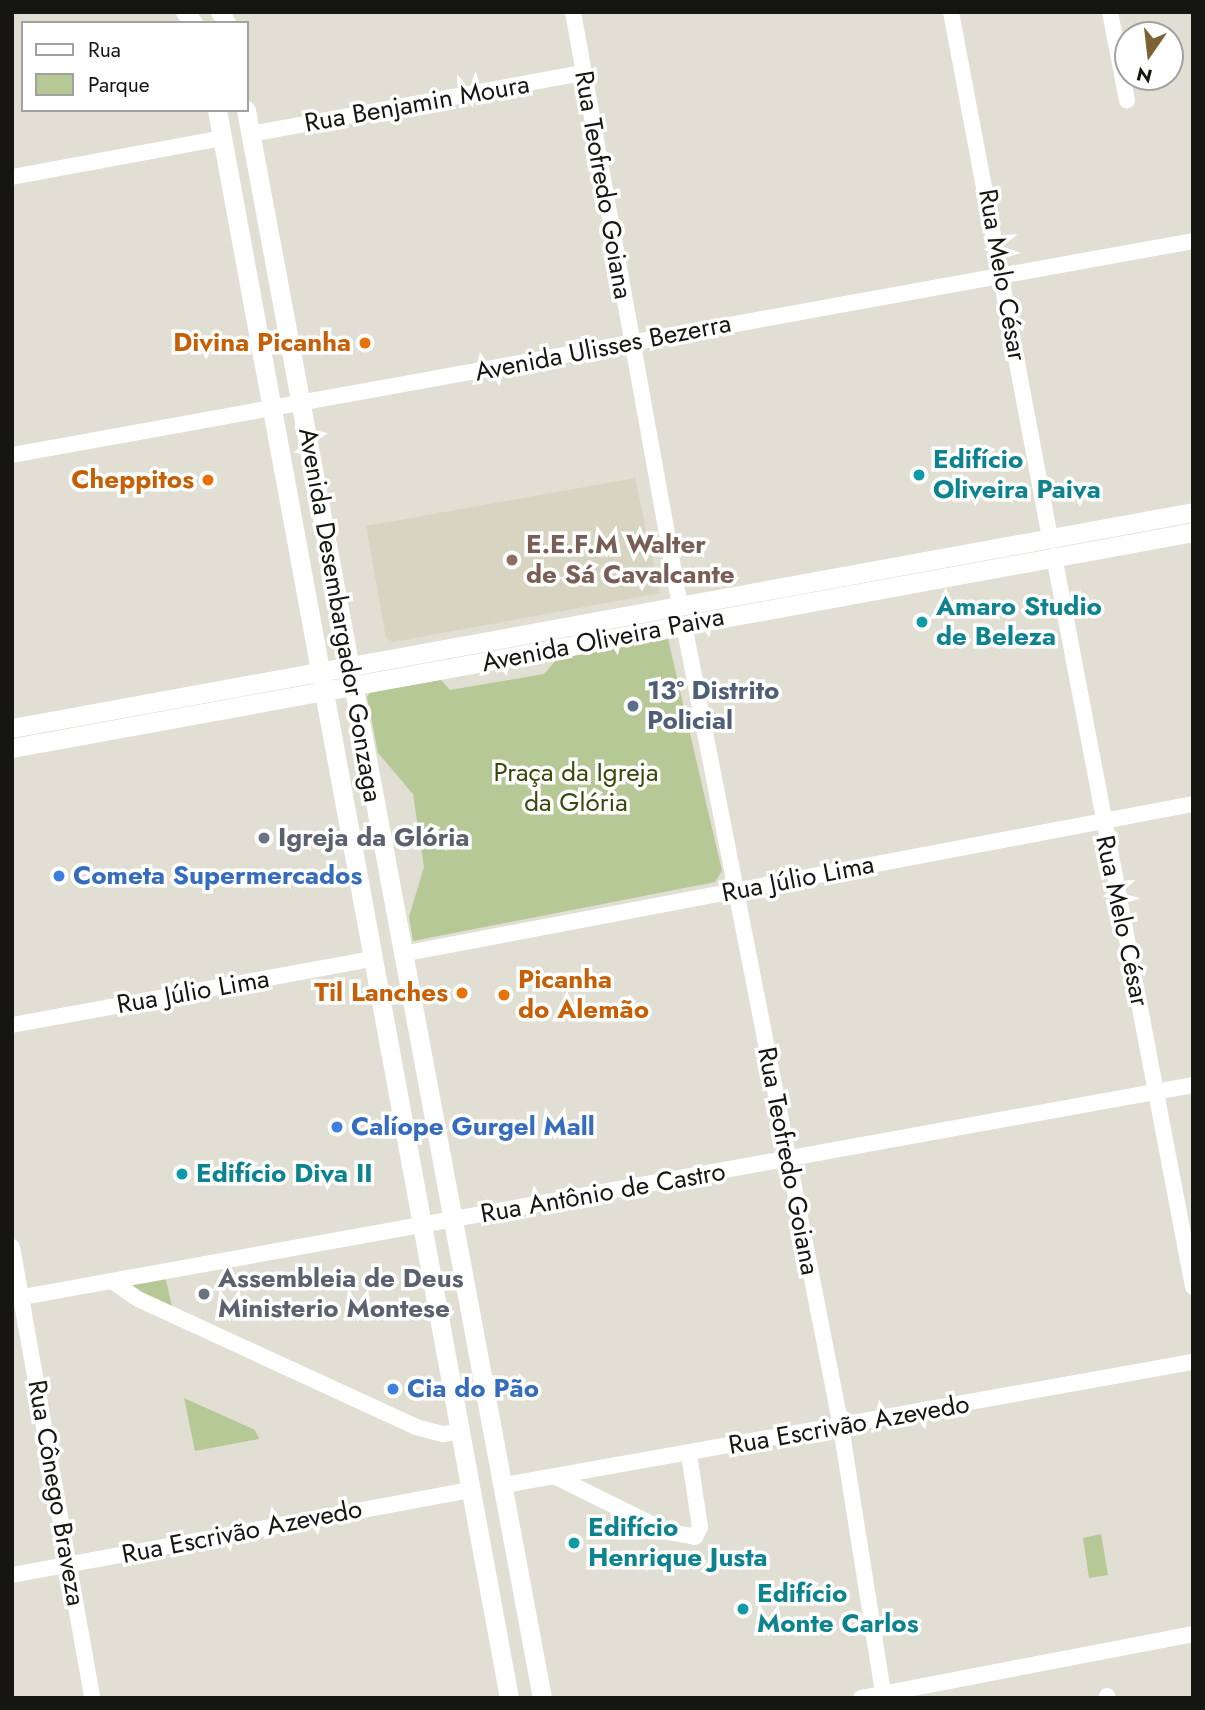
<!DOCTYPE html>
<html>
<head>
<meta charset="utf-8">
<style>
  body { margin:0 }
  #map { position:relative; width:1205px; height:1710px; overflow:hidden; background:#e1dfd3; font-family:Jost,sans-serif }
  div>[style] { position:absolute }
  .built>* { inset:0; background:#d7d4c1 }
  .green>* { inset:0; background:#b5c895 }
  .minor>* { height:16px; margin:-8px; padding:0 8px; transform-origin:8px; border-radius:8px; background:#fff }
  .major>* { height:19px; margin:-9.5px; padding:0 9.5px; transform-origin:9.5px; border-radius:9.5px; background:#fff }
  .dots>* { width:19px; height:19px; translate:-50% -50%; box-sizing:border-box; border:4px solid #fff; border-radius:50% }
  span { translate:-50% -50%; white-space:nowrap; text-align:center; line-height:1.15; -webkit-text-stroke:7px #fff; paint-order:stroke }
  .street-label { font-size:26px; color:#151511 }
  .food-label { font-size:26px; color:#c56008; font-weight:700 }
  .right { translate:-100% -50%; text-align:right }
  .left { translate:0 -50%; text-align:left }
  .culture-label { font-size:26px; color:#0d838f; font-weight:700 }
  .education-label { font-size:26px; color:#785e54; font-weight:700 }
  .service-label { font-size:26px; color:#4e5e75; font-weight:700 }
  .park-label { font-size:26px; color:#374809 }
  .worship-label { font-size:26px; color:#5b616d; font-weight:700 }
  .shop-label { font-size:26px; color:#366cbe; font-weight:700 }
  .frame { position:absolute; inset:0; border:14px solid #151511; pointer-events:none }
  .legend { position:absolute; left:21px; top:21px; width:228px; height:91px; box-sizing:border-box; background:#fff; border:2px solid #a1a1a0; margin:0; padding:9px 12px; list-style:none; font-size:21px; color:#151511 }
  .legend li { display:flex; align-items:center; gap:14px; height:35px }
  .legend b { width:35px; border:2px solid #a1a1a0 }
  .north { position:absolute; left:1114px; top:21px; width:70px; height:70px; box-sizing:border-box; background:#fff; border:2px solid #a1a1a0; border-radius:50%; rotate:194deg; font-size:19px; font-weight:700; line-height:28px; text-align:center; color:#151511 }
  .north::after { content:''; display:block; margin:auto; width:24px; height:32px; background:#7b6334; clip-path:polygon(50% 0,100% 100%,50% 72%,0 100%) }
</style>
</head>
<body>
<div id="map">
  <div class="built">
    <div style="clip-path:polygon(635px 478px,660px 593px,393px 642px,386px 638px,366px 526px)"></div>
  </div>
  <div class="green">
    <div style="clip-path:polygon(668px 639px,722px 871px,715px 882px,413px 941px,409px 917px,424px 867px,413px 794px,378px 753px,367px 697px,370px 692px,441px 680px,450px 690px,544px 674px,557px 659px)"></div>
    <div style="clip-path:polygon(165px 1276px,173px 1311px,126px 1283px)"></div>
    <div style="clip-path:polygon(184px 1398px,255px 1430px,259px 1439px,195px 1451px)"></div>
    <div style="clip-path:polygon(1101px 1534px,1108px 1575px,1089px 1578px,1083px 1538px)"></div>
  </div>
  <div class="minor">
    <div style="left:573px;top:12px;width:604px;rotate:79.79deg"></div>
    <div style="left:951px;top:12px;width:535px;rotate:79.34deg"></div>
    <div style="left:1110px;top:12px;width:90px;rotate:79.1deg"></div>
    <div style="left:250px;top:134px;width:340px;rotate:-10.4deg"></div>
    <div style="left:12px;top:177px;width:214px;rotate:-10.5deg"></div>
    <div style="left:12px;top:455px;width:1200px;rotate:-10.27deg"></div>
    <div style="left:1054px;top:556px;width:744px;rotate:79.23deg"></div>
    <div style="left:684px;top:625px;width:817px;rotate:78.92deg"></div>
    <div style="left:841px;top:1427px;width:274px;rotate:81deg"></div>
    <div style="left:402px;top:954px;width:805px;rotate:-10.74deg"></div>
    <div style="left:12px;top:1025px;width:367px;rotate:-10.4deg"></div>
    <div style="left:12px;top:1247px;width:458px;rotate:79.9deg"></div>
    <div style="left:115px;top:1283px;width:28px;rotate:35deg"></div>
    <div style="left:138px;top:1299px;width:306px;rotate:24.7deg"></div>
    <div style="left:416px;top:1427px;width:28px;rotate:15deg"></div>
    <div style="left:443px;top:1434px;width:18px;rotate:-6deg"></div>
    <div style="left:12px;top:1299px;width:1200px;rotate:-10.27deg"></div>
    <div style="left:556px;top:1477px;width:125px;rotate:26.2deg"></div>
    <div style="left:668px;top:1532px;width:27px;rotate:10deg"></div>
    <div style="left:695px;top:1537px;width:11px;rotate:-63deg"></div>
    <div style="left:700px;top:1527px;width:74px;rotate:-98.6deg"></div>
    <div style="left:505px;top:1485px;width:699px;rotate:-10.14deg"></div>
    <div style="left:12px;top:1575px;width:468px;rotate:-10.5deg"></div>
    <div style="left:1107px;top:1696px;width:2px;rotate:63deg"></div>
    <div style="left:861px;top:1698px;width:338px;rotate:-10.9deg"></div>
  </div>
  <div class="major">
    <div style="left:185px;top:12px;width:14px;rotate:54deg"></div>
    <div style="left:220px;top:12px;width:13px;rotate:61deg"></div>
    <div style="left:217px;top:110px;width:1615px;rotate:79.58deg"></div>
    <div style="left:246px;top:110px;width:1615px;rotate:79.44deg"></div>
    <div style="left:12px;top:728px;width:1201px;rotate:-10.36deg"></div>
    <div style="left:12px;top:748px;width:1201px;rotate:-10.36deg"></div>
  </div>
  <div class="dots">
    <div style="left:365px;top:343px;background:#e8710a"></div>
    <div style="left:919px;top:475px;background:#0f9aa8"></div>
    <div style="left:208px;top:480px;background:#e8710a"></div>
    <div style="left:512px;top:560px;background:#8d6e63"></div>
    <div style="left:922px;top:622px;background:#0f9aa8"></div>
    <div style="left:633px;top:706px;background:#5c6f8a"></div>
    <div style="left:264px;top:838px;background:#6b7280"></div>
    <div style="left:59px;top:876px;background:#3f7fe0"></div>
    <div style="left:462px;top:993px;background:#e8710a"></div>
    <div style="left:504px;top:995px;background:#e8710a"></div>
    <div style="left:337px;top:1127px;background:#3f7fe0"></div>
    <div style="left:182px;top:1174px;background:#0f9aa8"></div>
    <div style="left:204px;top:1294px;background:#6b7280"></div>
    <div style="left:393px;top:1389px;background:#3f7fe0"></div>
    <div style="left:574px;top:1543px;background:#0f9aa8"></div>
    <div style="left:743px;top:1609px;background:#0f9aa8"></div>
  </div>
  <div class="street-label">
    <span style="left:417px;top:104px;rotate:-10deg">Rua Benjamin Moura</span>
    <span style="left:603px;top:185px;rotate:80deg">Rua Teofredo Goiana</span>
    <span style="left:1002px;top:275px;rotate:80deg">Rua Melo César</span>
    <span style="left:603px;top:348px;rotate:-11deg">Avenida Ulisses Bezerra</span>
    <span style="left:340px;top:615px;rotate:80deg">Avenida Desembargador Gonzaga</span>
    <span style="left:603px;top:640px;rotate:-11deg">Avenida Oliveira Paiva</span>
    <span style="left:798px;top:879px;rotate:-11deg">Rua Júlio Lima</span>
    <span style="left:1122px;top:921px;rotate:78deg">Rua Melo César</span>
    <span style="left:193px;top:992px;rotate:-10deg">Rua Júlio Lima</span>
    <span style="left:788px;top:1161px;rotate:79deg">Rua Teofredo Goiana</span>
    <span style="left:603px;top:1193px;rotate:-10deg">Rua Antônio de Castro</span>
    <span style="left:849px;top:1425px;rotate:-10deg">Rua Escrivão Azevedo</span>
    <span style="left:56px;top:1493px;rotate:80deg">Rua Cônego Braveza</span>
    <span style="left:242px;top:1532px;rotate:-11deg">Rua Escrivão Azevedo</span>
  </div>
  <div class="food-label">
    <span class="right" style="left:351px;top:343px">Divina Picanha</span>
    <span class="right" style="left:194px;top:480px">Cheppitos</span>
    <span class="left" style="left:518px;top:995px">Picanha<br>do Alemão</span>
    <span class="right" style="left:448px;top:993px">Til Lanches</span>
  </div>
  <div class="culture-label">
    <span class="left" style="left:933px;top:475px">Edifício<br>Oliveira Paiva</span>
    <span class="left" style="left:936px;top:622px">Amaro Studio<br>de Beleza</span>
    <span class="left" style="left:196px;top:1174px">Edifício Diva II</span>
    <span class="left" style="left:588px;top:1543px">Edifício<br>Henrique Justa</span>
    <span class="left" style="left:757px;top:1609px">Edifício<br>Monte Carlos</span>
  </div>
  <div class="education-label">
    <span class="left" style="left:526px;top:560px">E.E.F.M Walter<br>de Sá Cavalcante</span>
  </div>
  <div class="service-label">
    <span class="left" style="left:647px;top:706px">13º Distrito<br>Policial</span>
  </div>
  <div class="park-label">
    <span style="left:576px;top:788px">Praça da Igreja<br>da Glória</span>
  </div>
  <div class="worship-label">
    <span class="left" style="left:278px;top:838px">Igreja da Glória</span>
    <span class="left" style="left:218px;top:1294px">Assembleia de Deus<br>Ministerio Montese</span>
  </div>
  <div class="shop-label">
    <span class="left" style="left:73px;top:876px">Cometa Supermercados</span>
    <span class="left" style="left:351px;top:1127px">Calíope Gurgel Mall</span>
    <span class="left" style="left:407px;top:1389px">Cia do Pão</span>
  </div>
  <div class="frame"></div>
  <ul class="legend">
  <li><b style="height:9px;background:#fff"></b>Rua</li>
  <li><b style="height:19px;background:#b5c895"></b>Parque</li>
  </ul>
  <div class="north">N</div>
</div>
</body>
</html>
